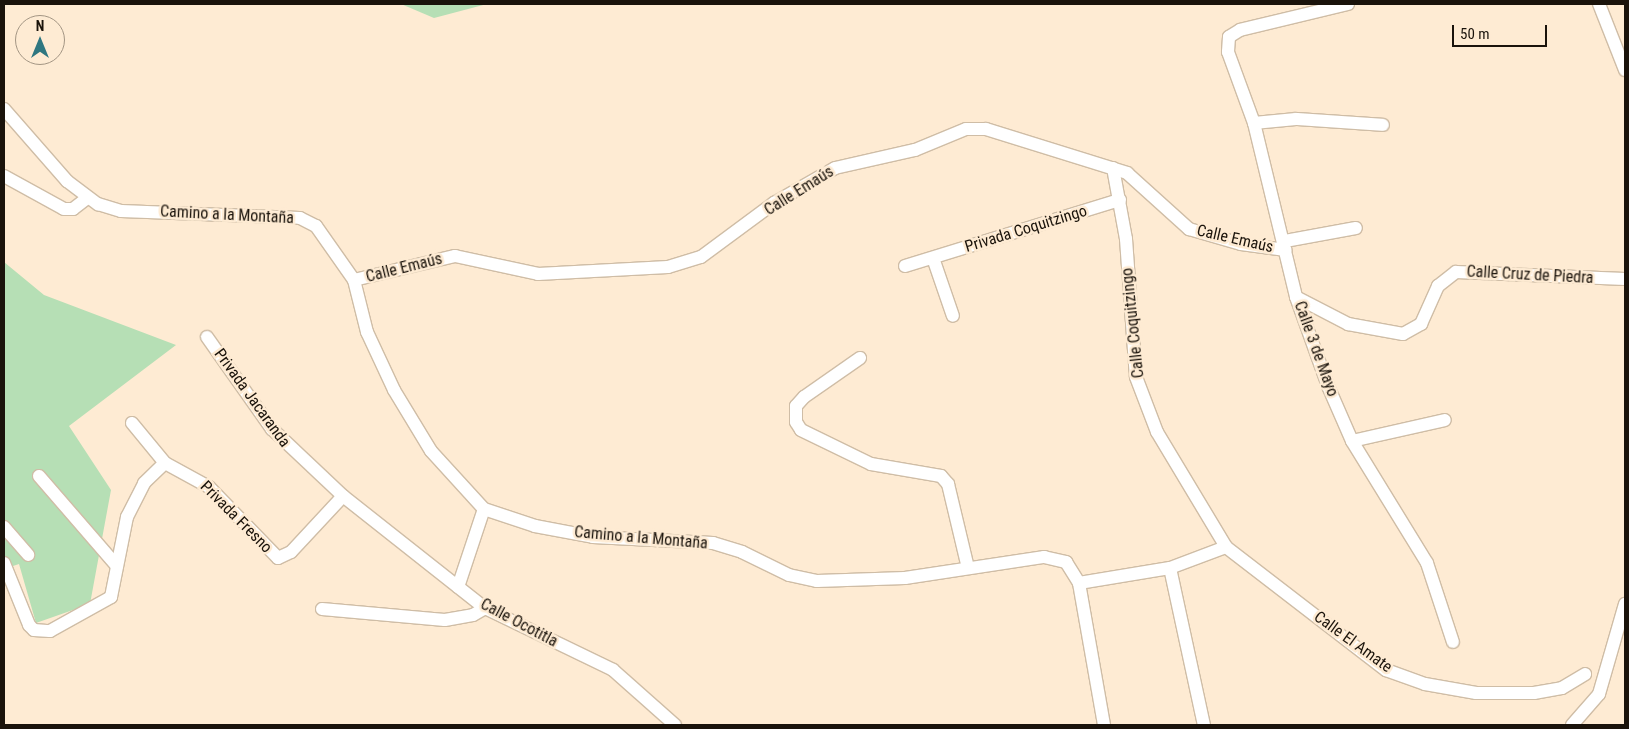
<!DOCTYPE html>
<html>
<head>
<meta charset="utf-8">
<style>
  body { margin:0 }
  #map { position:relative; width:1629px; height:729px; overflow:hidden; background:#feebd3; font-family:"Roboto Condensed",sans-serif }
  div>[style] { position:absolute }
  .green>* { inset:0; background:#b6dfb5 }
  .roads { filter:drop-shadow(1px 0 #cfbda6) drop-shadow(-1px 0 #cfbda6) drop-shadow(0 1px #cfbda6) drop-shadow(0 -1px #cfbda6) }
  .street>* { height:12px; margin:-6px; padding:0 6px; transform-origin:6px; border-radius:6px; background:#fff }
  span { translate:-50% -50%; white-space:nowrap; text-align:center; line-height:1.15; -webkit-text-stroke:5px #feebd3; paint-order:stroke }
  .street-label { font-size:16px; color:#1a130b }
  .frame { position:absolute; inset:0; border:5px solid #1a130b; pointer-events:none }
  .north { position:absolute; left:15px; top:15px; width:50px; height:50px; box-sizing:border-box; background:#feebd3; border:1px solid #a39583; border-radius:50%; rotate:0deg; font-size:14px; font-weight:700; line-height:20px; text-align:center; color:#1a130b }
  .north::after { content:''; display:block; margin:auto; width:18px; height:22px; background:#2f7780; clip-path:polygon(50% 0,100% 100%,50% 72%,0 100%) }
  .scale { position:absolute; left:1452px; top:25px; width:95px; height:22px; box-sizing:border-box; border:2px solid #1a130b; border-top:0; padding-left:6px; font-size:15px; line-height:18px; white-space:nowrap; color:#1a130b; -webkit-text-stroke:4px #feebd3; paint-order:stroke }
</style>
</head>
<body>
<div id="map">
  <div class="green">
    <div style="clip-path:polygon(401px 4px,487px 4px,434px 18px)"></div>
    <div style="clip-path:polygon(4px 262px,44px 295px,176px 345px,69px 426px,111px 490px,90px 604px,36px 623px,19px 564px,4px 569px)"></div>
  </div>
  <div class="roads">
    <div class="street">
      <div style="left:1348px;top:4px;width:111px;rotate:166.5deg"></div>
      <div style="left:1240px;top:30px;width:13px;rotate:148deg"></div>
      <div style="left:1229px;top:37px;width:15px;rotate:94deg"></div>
      <div style="left:1228px;top:52px;width:76px;rotate:69.9deg"></div>
      <div style="left:1254px;top:123px;width:179px;rotate:76.4deg"></div>
      <div style="left:1296px;top:297px;width:95px;rotate:70.2deg"></div>
      <div style="left:1328px;top:386px;width:60px;rotate:66.4deg"></div>
      <div style="left:1352px;top:441px;width:143px;rotate:58.4deg"></div>
      <div style="left:1427px;top:563px;width:83px;rotate:71.8deg"></div>
      <div style="left:1599px;top:4px;width:71px;rotate:68.5deg"></div>
      <div style="left:4px;top:109px;width:96px;rotate:48.8deg"></div>
      <div style="left:67px;top:181px;width:39px;rotate:37deg"></div>
      <div style="left:98px;top:204px;width:24px;rotate:17deg"></div>
      <div style="left:121px;top:211px;width:179px;rotate:2.2deg"></div>
      <div style="left:300px;top:218px;width:18px;rotate:27deg"></div>
      <div style="left:316px;top:226px;width:66px;rotate:54.9deg"></div>
      <div style="left:354px;top:280px;width:54px;rotate:76deg"></div>
      <div style="left:367px;top:332px;width:64px;rotate:65deg"></div>
      <div style="left:394px;top:390px;width:71px;rotate:58.8deg"></div>
      <div style="left:431px;top:451px;width:79px;rotate:47.6deg"></div>
      <div style="left:484px;top:509px;width:54px;rotate:18.4deg"></div>
      <div style="left:535px;top:526px;width:59px;rotate:10.7deg"></div>
      <div style="left:593px;top:537px;width:120px;rotate:2.9deg"></div>
      <div style="left:713px;top:543px;width:30px;rotate:17deg"></div>
      <div style="left:742px;top:552px;width:52px;rotate:26.1deg"></div>
      <div style="left:789px;top:575px;width:29px;rotate:12deg"></div>
      <div style="left:817px;top:581px;width:88px;rotate:-2deg"></div>
      <div style="left:905px;top:578px;width:141px;rotate:-8.6deg"></div>
      <div style="left:1044px;top:557px;width:23px;rotate:13deg"></div>
      <div style="left:1066px;top:562px;width:25px;rotate:58deg"></div>
      <div style="left:1079px;top:583px;width:144px;rotate:80deg"></div>
      <div style="left:1254px;top:123px;width:42px;rotate:-5.4deg"></div>
      <div style="left:1296px;top:119px;width:87px;rotate:3.9deg"></div>
      <div style="left:1113px;top:168px;width:72px;rotate:79.6deg"></div>
      <div style="left:1126px;top:239px;width:138px;rotate:85.9deg"></div>
      <div style="left:1136px;top:377px;width:59px;rotate:69.1deg"></div>
      <div style="left:1157px;top:432px;width:134px;rotate:59deg"></div>
      <div style="left:1226px;top:547px;width:202px;rotate:37.6deg"></div>
      <div style="left:1386px;top:670px;width:41px;rotate:19.7deg"></div>
      <div style="left:1425px;top:684px;width:52px;rotate:10deg"></div>
      <div style="left:1476px;top:693px;width:58px"></div>
      <div style="left:1534px;top:693px;width:28px;rotate:-10deg"></div>
      <div style="left:1562px;top:688px;width:27px;rotate:-31deg"></div>
      <div style="left:4px;top:176px;width:68px;rotate:28.8deg"></div>
      <div style="left:64px;top:209px;width:9px"></div>
      <div style="left:73px;top:209px;width:16px;rotate:-38deg"></div>
      <div style="left:1285px;top:241px;width:72px;rotate:-10.4deg"></div>
      <div style="left:933px;top:258px;width:61px;rotate:71deg"></div>
      <div style="left:905px;top:266px;width:225px;rotate:-17.1deg"></div>
      <div style="left:354px;top:280px;width:104px;rotate:-13.4deg"></div>
      <div style="left:455px;top:256px;width:85px;rotate:12.2deg"></div>
      <div style="left:538px;top:274px;width:130px;rotate:-3.1deg"></div>
      <div style="left:668px;top:267px;width:34px;rotate:-17deg"></div>
      <div style="left:701px;top:257px;width:91px;rotate:-36.5deg"></div>
      <div style="left:774px;top:203px;width:70px;rotate:-29.8deg"></div>
      <div style="left:835px;top:168px;width:82px;rotate:-12.7deg"></div>
      <div style="left:915px;top:150px;width:55px;rotate:-22.4deg"></div>
      <div style="left:966px;top:129px;width:20px"></div>
      <div style="left:986px;top:129px;width:148px;rotate:17.3deg"></div>
      <div style="left:1127px;top:173px;width:84px;rotate:42.1deg"></div>
      <div style="left:1189px;top:229px;width:54px;rotate:16.1deg"></div>
      <div style="left:1241px;top:244px;width:45px;rotate:7.6deg"></div>
      <div style="left:1296px;top:297px;width:59px;rotate:27.4deg"></div>
      <div style="left:1348px;top:324px;width:56px;rotate:10.3deg"></div>
      <div style="left:1403px;top:334px;width:21px;rotate:-29deg"></div>
      <div style="left:1421px;top:324px;width:42px;rotate:-65.9deg"></div>
      <div style="left:1438px;top:286px;width:23px;rotate:-38deg"></div>
      <div style="left:1456px;top:272px;width:169px;rotate:2.4deg"></div>
      <div style="left:207px;top:337px;width:113px;rotate:54.8deg"></div>
      <div style="left:272px;top:429px;width:98px;rotate:43.3deg"></div>
      <div style="left:343px;top:496px;width:181px;rotate:38.3deg"></div>
      <div style="left:485px;top:608px;width:142px;rotate:25.8deg"></div>
      <div style="left:613px;top:670px;width:83px;rotate:41.6deg"></div>
      <div style="left:860px;top:358px;width:68px;rotate:145.1deg"></div>
      <div style="left:804px;top:397px;width:12px;rotate:132deg"></div>
      <div style="left:796px;top:406px;width:16px;rotate:90deg"></div>
      <div style="left:796px;top:422px;width:9px;rotate:58deg"></div>
      <div style="left:801px;top:430px;width:78px;rotate:25.9deg"></div>
      <div style="left:871px;top:464px;width:71px;rotate:9.7deg"></div>
      <div style="left:941px;top:476px;width:11px;rotate:49deg"></div>
      <div style="left:948px;top:484px;width:86px;rotate:76.6deg"></div>
      <div style="left:132px;top:423px;width:52px;rotate:50.5deg"></div>
      <div style="left:1352px;top:441px;width:95px;rotate:-12.7deg"></div>
      <div style="left:39px;top:476px;width:119px;rotate:49.1deg"></div>
      <div style="left:4px;top:527px;width:37px;rotate:49deg"></div>
      <div style="left:4px;top:563px;width:67px;rotate:68deg"></div>
      <div style="left:29px;top:625px;width:7px;rotate:45deg"></div>
      <div style="left:34px;top:630px;width:16px;rotate:4deg"></div>
      <div style="left:50px;top:631px;width:70px;rotate:-29.1deg"></div>
      <div style="left:111px;top:597px;width:82px;rotate:-78.7deg"></div>
      <div style="left:127px;top:517px;width:38px;rotate:-63deg"></div>
      <div style="left:144px;top:483px;width:29px;rotate:-44deg"></div>
      <div style="left:165px;top:463px;width:50px;rotate:28.6deg"></div>
      <div style="left:209px;top:487px;width:99px;rotate:45.8deg"></div>
      <div style="left:278px;top:558px;width:14px;rotate:-25deg"></div>
      <div style="left:291px;top:552px;width:76px;rotate:-47.1deg"></div>
      <div style="left:1170px;top:568px;width:161px;rotate:77.8deg"></div>
      <div style="left:1079px;top:583px;width:92px;rotate:-9.4deg"></div>
      <div style="left:1170px;top:568px;width:60px;rotate:-20.6deg"></div>
      <div style="left:458px;top:587px;width:82px;rotate:-71.6deg"></div>
      <div style="left:322px;top:609px;width:123px;rotate:5.1deg"></div>
      <div style="left:445px;top:620px;width:28px;rotate:-10deg"></div>
      <div style="left:473px;top:615px;width:14px;rotate:-30deg"></div>
      <div style="left:1572px;top:725px;width:41px;rotate:-48.9deg"></div>
      <div style="left:1599px;top:694px;width:94px;rotate:-73.9deg"></div>
    </div>
  </div>
  <div class="street-label">
    <span style="left:799px;top:191px;rotate:-32deg">Calle Emaús</span>
    <span style="left:227px;top:215px;rotate:3deg">Camino a la Montaña</span>
    <span style="left:1026px;top:229px;rotate:-17deg">Privada Coquitzingo</span>
    <span style="left:1235px;top:239px;rotate:13deg">Calle Emaús</span>
    <span style="left:404px;top:268px;rotate:-14deg">Calle Emaús</span>
    <span style="left:1530px;top:275px;rotate:3deg">Calle Cruz de Piedra</span>
    <span style="left:1133px;top:323px;rotate:-96deg">Calle Coquitzingo</span>
    <span style="left:1316px;top:349px;rotate:70deg">Calle 3 de Mayo</span>
    <span style="left:252px;top:398px;rotate:54deg">Privada Jacaranda</span>
    <span style="left:236px;top:517px;rotate:45deg">Privada Fresno</span>
    <span style="left:641px;top:538px;rotate:5deg">Camino a la Montaña</span>
    <span style="left:519px;top:623px;rotate:28deg">Calle Ocotitla</span>
    <span style="left:1353px;top:642px;rotate:36deg">Calle El Amate</span>
  </div>
  <div class="frame"></div>
  <div class="north">N</div>
  <div class="scale">50 m</div>
</div>
</body>
</html>
